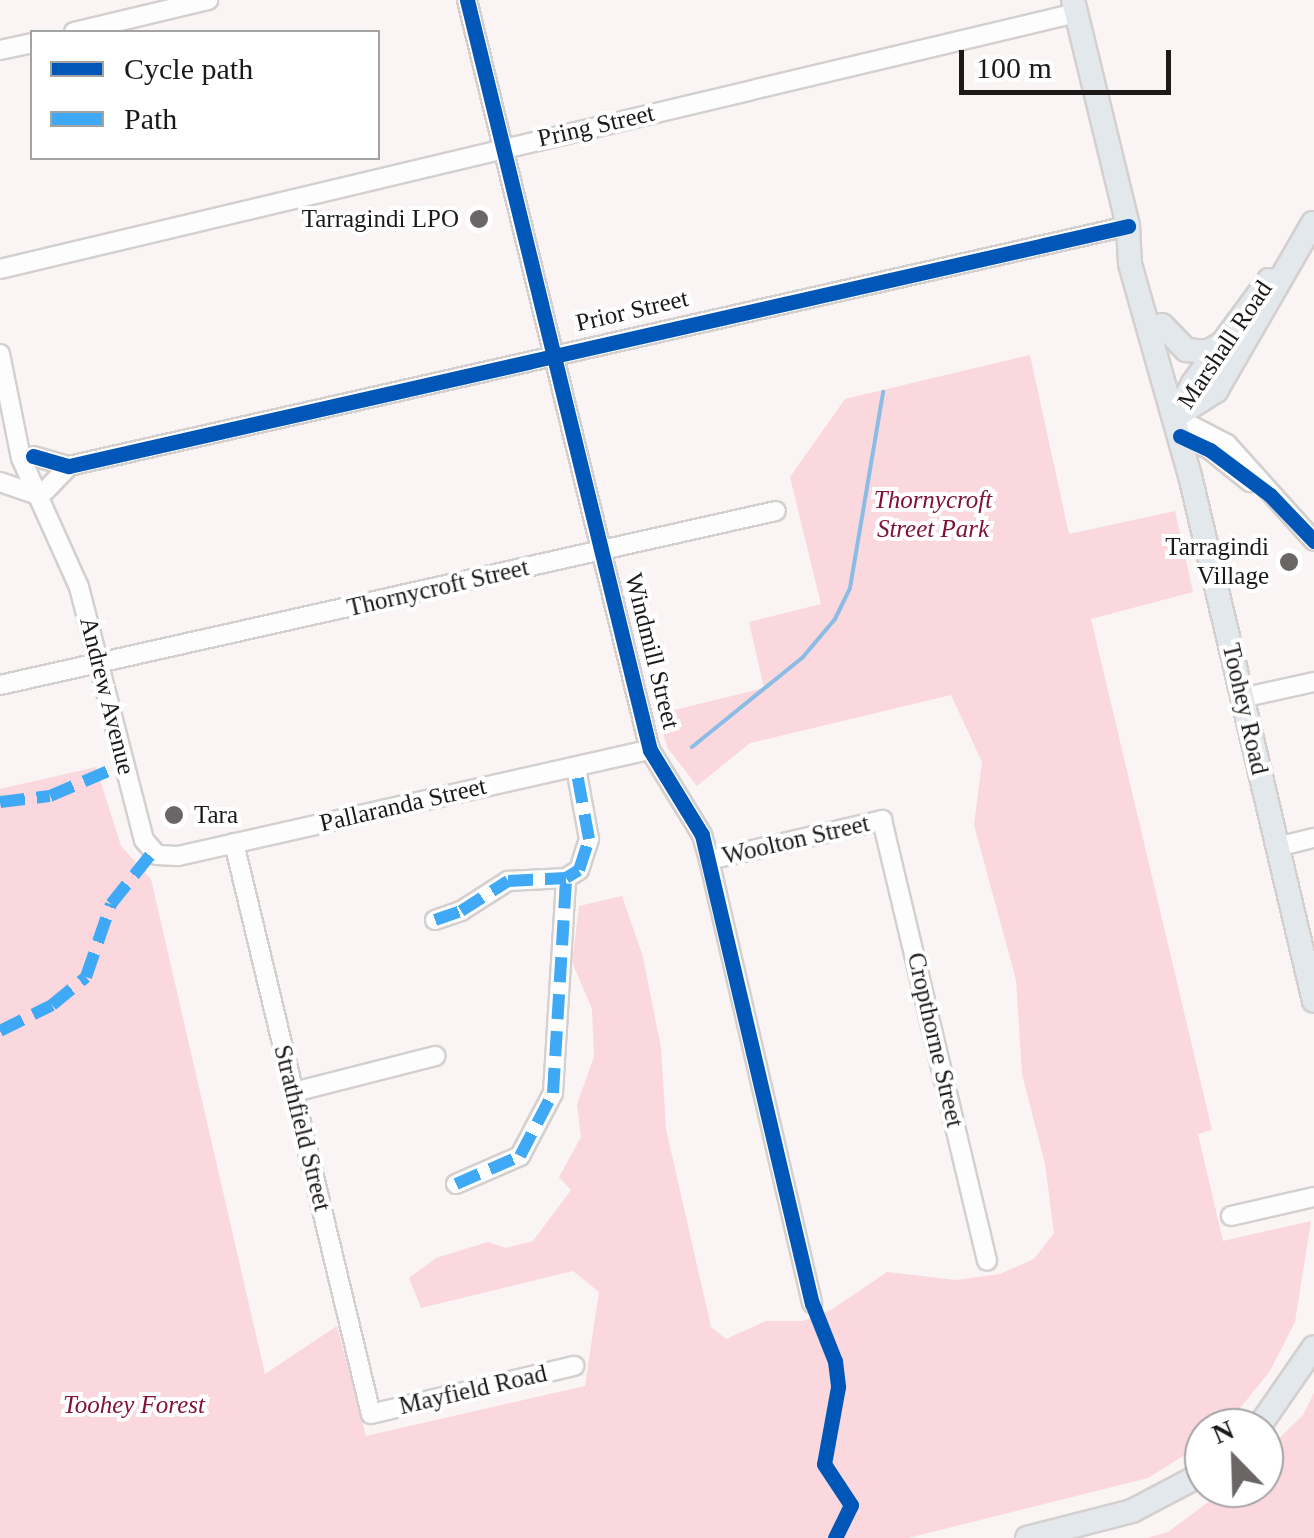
<!DOCTYPE html>
<html>
<head>
<meta charset="utf-8">
<style>
  body { margin:0 }
  #map { position:relative; width:1314px; height:1538px; overflow:hidden; background:#faf4f5; font-family:Georgia,serif }
  div>[style] { position:absolute }
  .green>* { inset:0; background:#fad8dd }
  .stream>* { height:4px; margin:-2px; padding:0 2px; transform-origin:2px; border-radius:2px; background:#8abce6 }
  .roads { filter:drop-shadow(2px 0 #d4d0d0) drop-shadow(-2px 0 #d4d0d0) drop-shadow(0 2px #d4d0d0) drop-shadow(0 -2px #d4d0d0) }
  .minor>* { height:18px; margin:-9px; padding:0 9px; transform-origin:9px; border-radius:9px; background:#fefdfe }
  .major>* { height:22px; margin:-11px; padding:0 11px; transform-origin:11px; border-radius:11px; background:#e3e8ec }
  .quiet>* { height:12px; margin-top:-6px; transform-origin:0; background:repeating-linear-gradient(90deg,#3fa9f5 0 25px,transparent 0 37px) }
  .cycleway>* { height:15px; margin:-7.5px; padding:0 7.5px; transform-origin:7.5px; border-radius:7.5px; background:#0057b8 }
  .dots>* { width:28px; height:28px; translate:-50% -50%; box-sizing:border-box; border:5px solid #fff; border-radius:50% }
  span { translate:-50% -50%; white-space:nowrap; text-align:center; line-height:1.15; -webkit-text-stroke:8px #fff; paint-order:stroke }
  .street-label { font-size:25px; color:#1c1919 }
  .poi-label { font-size:25px; color:#1c1919 }
  .right { translate:-100% -50%; text-align:right }
  .left { translate:0 -50%; text-align:left }
  .park-label { font-size:25px; color:#801137; font-style:italic }
  .legend { position:absolute; left:30px; top:30px; width:350px; height:130px; box-sizing:border-box; background:#fff; border:2px solid #a4a3a3; margin:0; padding:12px 18px; list-style:none; font-size:30px; color:#1c1919 }
  .legend li { display:flex; align-items:center; gap:20px; height:50px }
  .legend b { width:50px; border:2px solid #a4a3a3 }
  .north { position:absolute; left:1184px; top:1408px; width:100px; height:100px; box-sizing:border-box; background:#fff; border:2px solid #a4a3a3; border-radius:50%; rotate:337deg; font-size:28px; font-weight:700; line-height:40px; text-align:center; color:#1c1919 }
  .north::after { content:''; display:block; margin:auto; width:35px; height:45px; background:#6a6666; clip-path:polygon(50% 0,100% 100%,50% 72%,0 100%) }
  .scale { position:absolute; left:959px; top:50px; width:212px; height:45px; box-sizing:border-box; border:5px solid #1c1919; border-top:0; padding-left:12px; font-size:30px; line-height:35px; white-space:nowrap; color:#1c1919; -webkit-text-stroke:8px #fff; paint-order:stroke }
</style>
</head>
<body>
<div id="map">
  <div class="green">
    <div style="clip-path:polygon(1030px 355px,1069px 534px,1175px 511px,1193px 592px,1091px 619px,1212px 1130px,1198px 1134px,1223px 1241px,1311px 1221px,1295px 1322px,1270px 1371px,1224px 1428px,1204px 1428px,1204px 1443px,1148px 1478px,908px 1538px,0 1538px,0 789px,96px 767px,121px 846px,151px 879px,265px 1374px,337px 1326px,366px 1436px,585px 1386px,599px 1292px,573px 1271px,421px 1308px,409px 1278px,436px 1258px,488px 1242px,506px 1248px,533px 1241px,571px 1190px,559px 1177px,581px 1137px,577px 1104px,594px 1057px,592px 1009px,572px 962px,579px 906px,622px 896px,643px 957px,661px 1048px,666px 1129px,711px 1327px,726px 1339px,766px 1321px,803px 1321px,831px 1310px,887px 1272px,956px 1280px,1000px 1274px,1034px 1259px,1054px 1233px,1045px 1164px,1022px 1074px,1016px 980px,974px 825px,982px 762px,951px 695px,750px 743px,697px 786px,667px 747px,658px 714px,764px 688px,749px 622px,821px 604px,790px 477px,845px 399px)"></div>
    <div style="clip-path:polygon(1314px 1393px,1314px 1538px,1147px 1538px,1168px 1532px,1227px 1488px,1264px 1488px,1264px 1453px,1303px 1415px)"></div>
  </div>
  <div class="stream">
    <div style="left:692px;top:747px;width:143px;rotate:-39deg"></div>
    <div style="left:803px;top:657px;width:50px;rotate:-49.9deg"></div>
    <div style="left:835px;top:619px;width:34px;rotate:-64deg"></div>
    <div style="left:850px;top:588px;width:199px;rotate:-80.4deg"></div>
  </div>
  <div class="roads">
    <div class="minor">
      <div style="left:467px;top:0;width:772px;rotate:76.29deg"></div>
      <div style="left:650px;top:750px;width:100px;rotate:58.5deg"></div>
      <div style="left:702px;top:835px;width:26px;rotate:74deg"></div>
      <div style="left:709px;top:860px;width:455px;rotate:76.9deg"></div>
      <div style="left:74px;top:32px;width:138px;rotate:-13.4deg"></div>
      <div style="left:0;top:50px;width:33px;rotate:-12deg"></div>
      <div style="left:0;top:269px;width:1106px;rotate:-13.38deg"></div>
      <div style="left:0;top:354px;width:106px;rotate:78.6deg"></div>
      <div style="left:21px;top:458px;width:141px;rotate:65.8deg"></div>
      <div style="left:79px;top:587px;width:261px;rotate:75.6deg"></div>
      <div style="left:144px;top:840px;width:20px;rotate:49deg"></div>
      <div style="left:157px;top:855px;width:21px;rotate:3deg"></div>
      <div style="left:178px;top:856px;width:484px;rotate:-12.7deg"></div>
      <div style="left:1175px;top:417px;width:59px;rotate:27.4deg"></div>
      <div style="left:1227px;top:444px;width:130px;rotate:48.1deg"></div>
      <div style="left:1180px;top:436px;width:32px;rotate:24deg"></div>
      <div style="left:1209px;top:449px;width:53px;rotate:38.8deg"></div>
      <div style="left:33px;top:456px;width:37px;rotate:16deg"></div>
      <div style="left:69px;top:466px;width:1086px;rotate:-12.77deg"></div>
      <div style="left:0;top:482px;width:36px;rotate:19deg"></div>
      <div style="left:45px;top:491px;width:35px;rotate:-46deg"></div>
      <div style="left:0;top:685px;width:795px;rotate:-12.64deg"></div>
      <div style="left:1241px;top:698px;width:75px;rotate:-12.4deg"></div>
      <div style="left:234px;top:843px;width:587px;rotate:76.51deg"></div>
      <div style="left:371px;top:1414px;width:209px;rotate:-13.3deg"></div>
      <div style="left:1277px;top:847px;width:38px;rotate:-14deg"></div>
      <div style="left:709px;top:860px;width:178px;rotate:-13deg"></div>
      <div style="left:882px;top:820px;width:453px;rotate:76.6deg"></div>
      <div style="left:435px;top:920px;width:28px;rotate:-19deg"></div>
      <div style="left:461px;top:911px;width:56px;rotate:-32.6deg"></div>
      <div style="left:508px;top:881px;width:58px;rotate:-3deg"></div>
      <div style="left:566px;top:878px;width:15px;rotate:-32deg"></div>
      <div style="left:579px;top:870px;width:33px;rotate:-72deg"></div>
      <div style="left:589px;top:839px;width:72px;rotate:-100.4deg"></div>
      <div style="left:294px;top:1092px;width:146px;rotate:-14.3deg"></div>
      <div style="left:456px;top:1184px;width:70px;rotate:-23.6deg"></div>
      <div style="left:520px;top:1156px;width:71px;rotate:-62.4deg"></div>
      <div style="left:553px;top:1093px;width:215px;rotate:-86.5deg"></div>
      <div style="left:1231px;top:1216px;width:85px;rotate:-12.9deg"></div>
    </div>
    <div class="major">
      <div style="left:1073px;top:0;width:233px;rotate:76.3deg"></div>
      <div style="left:1128px;top:226px;width:38px;rotate:87deg"></div>
      <div style="left:1130px;top:264px;width:224px;rotate:74.2deg"></div>
      <div style="left:1191px;top:480px;width:535px;rotate:76.72deg"></div>
      <div style="left:1162px;top:325px;width:35px;rotate:46deg"></div>
      <div style="left:1186px;top:350px;width:21px;rotate:5deg"></div>
      <div style="left:1207px;top:352px;width:20px;rotate:-30deg"></div>
      <div style="left:1175px;top:417px;width:49px;rotate:-32.4deg"></div>
      <div style="left:1216px;top:391px;width:194px;rotate:-60deg"></div>
      <div style="left:1175px;top:417px;width:38px;rotate:-62deg"></div>
      <div style="left:1193px;top:383px;width:128px;rotate:-53.6deg"></div>
      <div style="left:1258px;top:1428px;width:98px;rotate:-55.3deg"></div>
      <div style="left:1027px;top:1538px;width:108px;rotate:-14.4deg"></div>
      <div style="left:1132px;top:1511px;width:81px;rotate:-27.8deg"></div>
    </div>
  </div>
  <div class="quiet">
    <div style="left:0;top:802px;width:50px;rotate:-6.8deg"></div>
    <div style="left:50px;top:796px;width:69px;rotate:-23.2deg"></div>
    <div style="left:435px;top:920px;width:28px;rotate:-19deg"></div>
    <div style="left:461px;top:911px;width:56px;rotate:-32.6deg"></div>
    <div style="left:508px;top:881px;width:58px;rotate:-3deg"></div>
    <div style="left:566px;top:878px;width:15px;rotate:-32deg"></div>
    <div style="left:579px;top:870px;width:33px;rotate:-72deg"></div>
    <div style="left:589px;top:839px;width:72px;rotate:-100.4deg"></div>
    <div style="left:0;top:1031px;width:58px;rotate:-26.6deg"></div>
    <div style="left:52px;top:1005px;width:44px;rotate:-39.5deg"></div>
    <div style="left:86px;top:977px;width:77px;rotate:-71.1deg"></div>
    <div style="left:111px;top:904px;width:65px;rotate:-51.2deg"></div>
    <div style="left:456px;top:1184px;width:70px;rotate:-23.6deg"></div>
    <div style="left:520px;top:1156px;width:71px;rotate:-62.4deg"></div>
    <div style="left:553px;top:1093px;width:215px;rotate:-86.5deg"></div>
  </div>
  <div class="cycleway">
    <div style="left:467px;top:0;width:772px;rotate:76.29deg"></div>
    <div style="left:650px;top:750px;width:100px;rotate:58.5deg"></div>
    <div style="left:702px;top:835px;width:481px;rotate:76.8deg"></div>
    <div style="left:812px;top:1303px;width:62px;rotate:68.4deg"></div>
    <div style="left:835px;top:1361px;width:26px;rotate:83deg"></div>
    <div style="left:838px;top:1387px;width:78px;rotate:100.3deg"></div>
    <div style="left:824px;top:1464px;width:49px;rotate:56.6deg"></div>
    <div style="left:851px;top:1505px;width:37px;rotate:116deg"></div>
    <div style="left:1180px;top:436px;width:33px;rotate:25deg"></div>
    <div style="left:1210px;top:450px;width:75px;rotate:36.9deg"></div>
    <div style="left:1270px;top:495px;width:64px;rotate:46.3deg"></div>
    <div style="left:33px;top:456px;width:37px;rotate:16deg"></div>
    <div style="left:69px;top:466px;width:1086px;rotate:-12.77deg"></div>
  </div>
  <div class="dots">
    <div style="left:479px;top:219px;background:#6a6666"></div>
    <div style="left:1289px;top:562px;background:#6a6666"></div>
    <div style="left:174px;top:815px;background:#6a6666"></div>
  </div>
  <div class="street-label">
    <span style="left:596px;top:126px;rotate:-13deg">Pring Street</span>
    <span style="left:632px;top:311px;rotate:-13deg">Prior Street</span>
    <span style="left:1225px;top:345px;rotate:-56deg">Marshall Road</span>
    <span style="left:438px;top:588px;rotate:-13deg">Thornycroft Street</span>
    <span style="left:652px;top:651px;rotate:76deg">Windmill Street</span>
    <span style="left:107px;top:696px;rotate:76deg">Andrew Avenue</span>
    <span style="left:1245px;top:709px;rotate:77deg">Toohey Road</span>
    <span style="left:403px;top:805px;rotate:-13deg">Pallaranda Street</span>
    <span style="left:796px;top:840px;rotate:-13deg">Woolton Street</span>
    <span style="left:935px;top:1040px;rotate:77deg">Cropthorne Street</span>
    <span style="left:302px;top:1128px;rotate:76deg">Strathfield Street</span>
    <span style="left:473px;top:1390px;rotate:-13deg">Mayfield Road</span>
  </div>
  <div class="poi-label">
    <span class="right" style="left:459px;top:219px">Tarragindi LPO</span>
    <span class="right" style="left:1269px;top:562px">Tarragindi<br>Village</span>
    <span class="left" style="left:194px;top:815px">Tara</span>
  </div>
  <div class="park-label">
    <span style="left:933px;top:515px">Thornycroft<br>Street Park</span>
    <span style="left:134px;top:1405px">Toohey Forest</span>
  </div>
  <ul class="legend">
  <li><b style="height:12px;background:#0057b8"></b>Cycle path</li>
  <li><b style="height:12px;background:#3fa9f5"></b>Path</li>
  </ul>
  <div class="north">N</div>
  <div class="scale">100 m</div>
</div>
</body>
</html>
